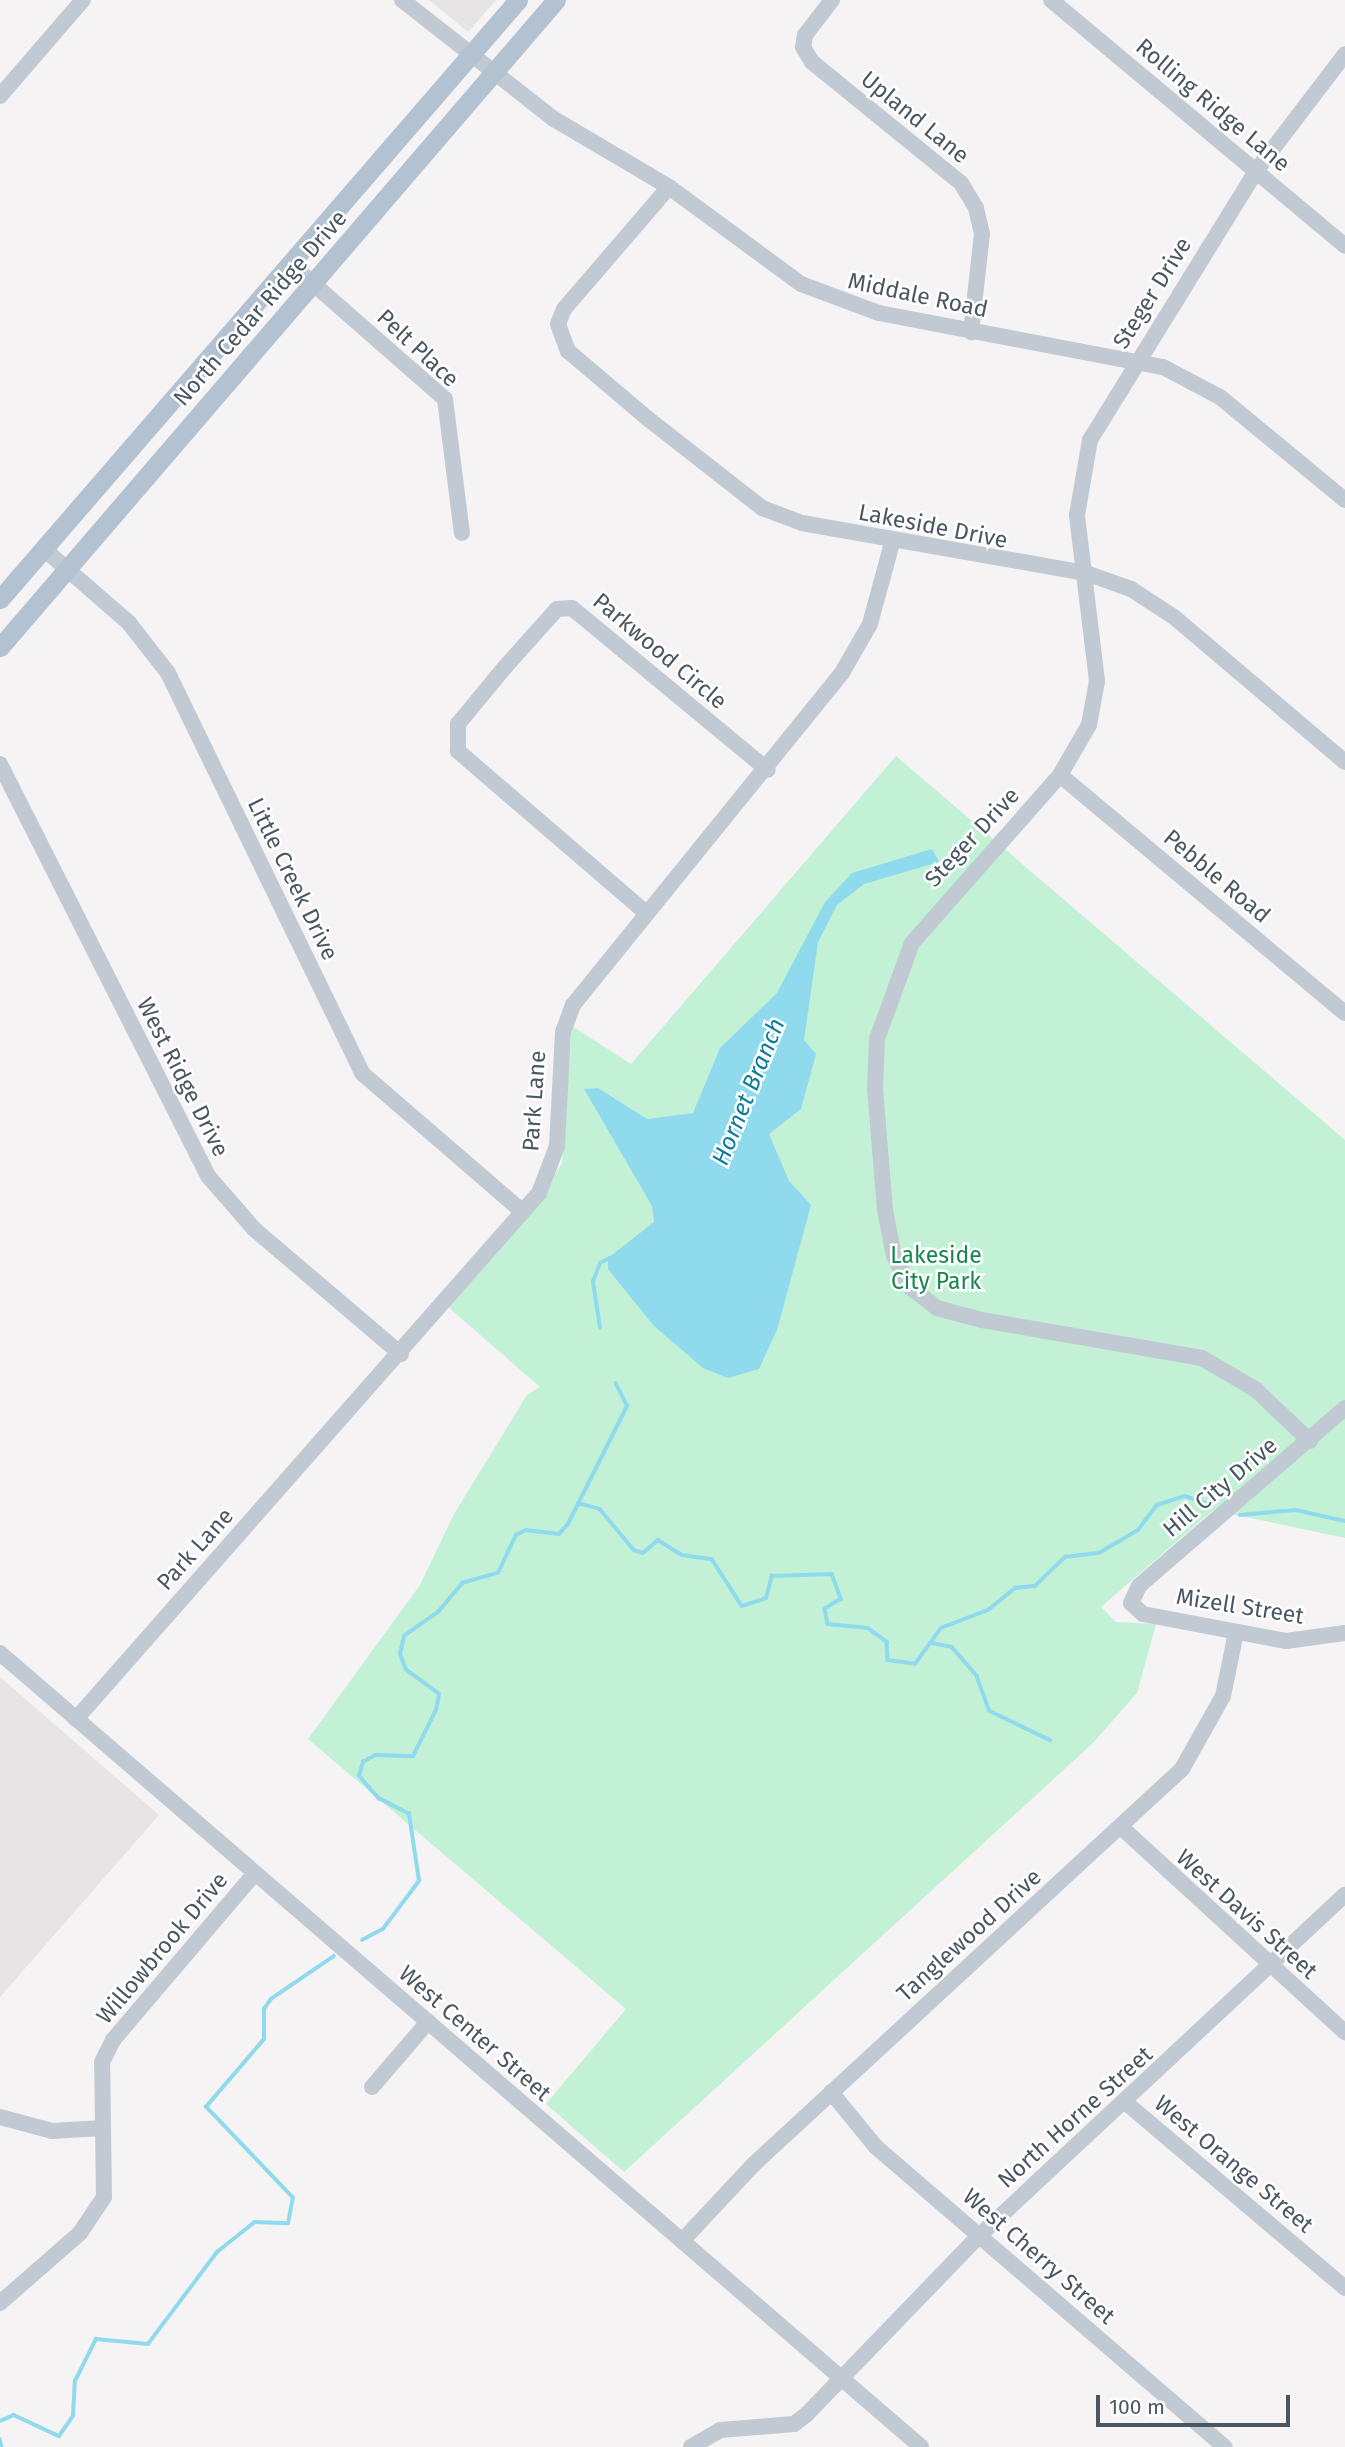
<!DOCTYPE html>
<html>
<head>
<meta charset="utf-8">
<style>
  body { margin:0 }
  #map { position:relative; width:1345px; height:2447px; overflow:hidden; background:#f5f3f3; font-family:"Fira Sans",sans-serif }
  div>[style] { position:absolute }
  .education>* { inset:0; background:#e6e4e5 }
  .green>* { inset:0; background:#c3f1d5 }
  .water>* { inset:0; background:#90daee }
  .stream>* { height:3.5px; margin:-1.75px; padding:0 1.75px; transform-origin:1.75px; border-radius:1.75px; background:#90daee }
  .minor>* { height:16px; margin:-8px; padding:0 8px; transform-origin:8px; border-radius:8px; background:#c1cad2 }
  .major>* { height:19px; margin:-9.5px; padding:0 9.5px; transform-origin:9.5px; border-radius:9.5px; background:#b3c2d1 }
  span { translate:-50% -50%; white-space:nowrap; text-align:center; line-height:1.15; -webkit-text-stroke:5px #fff; paint-order:stroke }
  .street-label { font-size:23px; color:#4a5661 }
  .park-label { font-size:23px; color:#17864f }
  .water-label { font-size:24px; color:#0c7c9b; font-style:italic }
  .scale { position:absolute; left:1096px; top:2395px; width:194px; height:32px; box-sizing:border-box; border:4px solid #4a5661; border-top:0; padding-left:9px; font-size:21px; line-height:24px; white-space:nowrap; color:#4a5661; -webkit-text-stroke:5px #fff; paint-order:stroke }
</style>
</head>
<body>
<div id="map">
  <div class="education">
    <div style="clip-path:polygon(429px 0,496px 0,468px 32px)"></div>
    <div style="clip-path:polygon(0 1677px,159px 1815px,0 1997px)"></div>
  </div>
  <div class="green">
    <div style="clip-path:polygon(896px 756px,1345px 1140px,1345px 1538px,1213px 1510px,1101px 1607px,1116px 1622px,1156px 1624px,1137px 1693px,1093px 1743px,624px 2172px,546px 2104px,626px 2009px,308px 1739px,420px 1585px,454px 1514px,527px 1395px,540px 1387px,447px 1306px,527px 1217px,562px 1163px,572px 1026px,631px 1064px)"></div>
  </div>
  <div class="water">
    <div style="clip-path:polygon(932px 849px,939px 862px,864px 884px,837px 905px,818px 942px,804px 1040px,816px 1054px,801px 1109px,769px 1134px,789px 1181px,811px 1205px,777px 1330px,759px 1369px,728px 1378px,703px 1368px,654px 1326px,608px 1269px,608px 1258px,654px 1222px,652px 1206px,584px 1089px,598px 1088px,647px 1119px,693px 1113px,720px 1048px,777px 993px,825px 902px,852px 873px)"></div>
  </div>
  <div class="stream">
    <div style="left:600px;top:1328px;width:47px;rotate:-98.7deg"></div>
    <div style="left:593px;top:1282px;width:20px;rotate:-70deg"></div>
    <div style="left:600px;top:1263px;width:11px;rotate:-27deg"></div>
    <div style="left:578px;top:1503px;width:23px;rotate:15deg"></div>
    <div style="left:600px;top:1509px;width:53px;rotate:50.3deg"></div>
    <div style="left:634px;top:1550px;width:9px;rotate:18deg"></div>
    <div style="left:643px;top:1553px;width:20px;rotate:-41deg"></div>
    <div style="left:658px;top:1540px;width:28px;rotate:32deg"></div>
    <div style="left:682px;top:1555px;width:30px;rotate:8deg"></div>
    <div style="left:712px;top:1559px;width:56px;rotate:57.4deg"></div>
    <div style="left:742px;top:1606px;width:25px;rotate:-18deg"></div>
    <div style="left:766px;top:1598px;width:23px;rotate:-75deg"></div>
    <div style="left:772px;top:1576px;width:60px;rotate:-1.9deg"></div>
    <div style="left:832px;top:1574px;width:27px;rotate:70deg"></div>
    <div style="left:841px;top:1599px;width:19px;rotate:148deg"></div>
    <div style="left:825px;top:1609px;width:15px;rotate:79deg"></div>
    <div style="left:828px;top:1624px;width:40px;rotate:5.7deg"></div>
    <div style="left:868px;top:1628px;width:24px;rotate:36deg"></div>
    <div style="left:887px;top:1642px;width:18px;rotate:87deg"></div>
    <div style="left:888px;top:1660px;width:27px;rotate:8deg"></div>
    <div style="left:915px;top:1664px;width:44px;rotate:-54.2deg"></div>
    <div style="left:941px;top:1628px;width:50px;rotate:-21deg"></div>
    <div style="left:988px;top:1610px;width:35px;rotate:-39deg"></div>
    <div style="left:1015px;top:1588px;width:20px;rotate:-6deg"></div>
    <div style="left:1035px;top:1586px;width:42px;rotate:-44deg"></div>
    <div style="left:1065px;top:1557px;width:34px;rotate:-7deg"></div>
    <div style="left:1099px;top:1553px;width:45px;rotate:-30.5deg"></div>
    <div style="left:1138px;top:1530px;width:31px;rotate:-53deg"></div>
    <div style="left:1157px;top:1505px;width:29px;rotate:-18deg"></div>
    <div style="left:1185px;top:1496px;width:28px;rotate:18deg"></div>
    <div style="left:1240px;top:1515px;width:56px;rotate:-5.1deg"></div>
    <div style="left:1296px;top:1510px;width:50px;rotate:12.7deg"></div>
    <div style="left:932px;top:1643px;width:20px;rotate:11deg"></div>
    <div style="left:952px;top:1647px;width:38px;rotate:49deg"></div>
    <div style="left:977px;top:1676px;width:37px;rotate:70deg"></div>
    <div style="left:990px;top:1711px;width:67px;rotate:25.8deg"></div>
    <div style="left:362px;top:1940px;width:24px;rotate:-28deg"></div>
    <div style="left:383px;top:1929px;width:60px;rotate:-53.1deg"></div>
    <div style="left:419px;top:1881px;width:68px;rotate:-98.5deg"></div>
    <div style="left:409px;top:1814px;width:34px;rotate:-153deg"></div>
    <div style="left:379px;top:1799px;width:30px;rotate:-131deg"></div>
    <div style="left:359px;top:1776px;width:15px;rotate:-74deg"></div>
    <div style="left:363px;top:1762px;width:14px;rotate:-30deg"></div>
    <div style="left:375px;top:1755px;width:38px;rotate:2deg"></div>
    <div style="left:413px;top:1756px;width:51px;rotate:-63.4deg"></div>
    <div style="left:436px;top:1710px;width:16px;rotate:-79deg"></div>
    <div style="left:439px;top:1694px;width:41px;rotate:-144deg"></div>
    <div style="left:406px;top:1670px;width:17px;rotate:-111deg"></div>
    <div style="left:400px;top:1654px;width:18px;rotate:-77deg"></div>
    <div style="left:404px;top:1636px;width:42px;rotate:-35.2deg"></div>
    <div style="left:438px;top:1612px;width:38px;rotate:-50deg"></div>
    <div style="left:462px;top:1583px;width:37px;rotate:-16deg"></div>
    <div style="left:498px;top:1573px;width:42px;rotate:-64.7deg"></div>
    <div style="left:516px;top:1535px;width:11px;rotate:-27deg"></div>
    <div style="left:526px;top:1530px;width:33px;rotate:7deg"></div>
    <div style="left:559px;top:1534px;width:13px;rotate:-48deg"></div>
    <div style="left:568px;top:1524px;width:132px;rotate:-63.4deg"></div>
    <div style="left:627px;top:1406px;width:25px;rotate:-117deg"></div>
    <div style="left:0;top:2421px;width:15px;rotate:-23deg"></div>
    <div style="left:14px;top:2415px;width:50px;rotate:25deg"></div>
    <div style="left:59px;top:2436px;width:24px;rotate:-55deg"></div>
    <div style="left:73px;top:2416px;width:35px;rotate:-87deg"></div>
    <div style="left:75px;top:2381px;width:47px;rotate:-63.4deg"></div>
    <div style="left:96px;top:2339px;width:52px;rotate:5.5deg"></div>
    <div style="left:148px;top:2344px;width:115px;rotate:-53.1deg"></div>
    <div style="left:217px;top:2252px;width:48px;rotate:-38.3deg"></div>
    <div style="left:255px;top:2222px;width:33px;rotate:2deg"></div>
    <div style="left:288px;top:2223px;width:25px;rotate:-79deg"></div>
    <div style="left:293px;top:2198px;width:126px;rotate:-133.7deg"></div>
    <div style="left:206px;top:2107px;width:89px;rotate:-49.5deg"></div>
    <div style="left:264px;top:2039px;width:30px;rotate:-90deg"></div>
    <div style="left:264px;top:2009px;width:12px;rotate:-55deg"></div>
    <div style="left:271px;top:1999px;width:76px;rotate:-34.3deg"></div>
    <div style="left:0;top:2439px;width:8px;rotate:76deg"></div>
  </div>
  <div class="minor">
    <div style="left:402px;top:0;width:193px;rotate:38.1deg"></div>
    <div style="left:554px;top:119px;width:134px;rotate:30.6deg"></div>
    <div style="left:669px;top:187px;width:164px;rotate:36.3deg"></div>
    <div style="left:801px;top:284px;width:83px;rotate:20.4deg"></div>
    <div style="left:879px;top:313px;width:289px;rotate:10.8deg"></div>
    <div style="left:1163px;top:367px;width:64px;rotate:27.8deg"></div>
    <div style="left:1220px;top:397px;width:162px;rotate:39.5deg"></div>
    <div style="left:832px;top:0;width:44px;rotate:127.6deg"></div>
    <div style="left:805px;top:35px;width:12px;rotate:99deg"></div>
    <div style="left:803px;top:47px;width:17px;rotate:59deg"></div>
    <div style="left:812px;top:62px;width:192px;rotate:39.1deg"></div>
    <div style="left:961px;top:183px;width:29px;rotate:59deg"></div>
    <div style="left:976px;top:208px;width:27px;rotate:77deg"></div>
    <div style="left:982px;top:234px;width:99px;rotate:96.4deg"></div>
    <div style="left:1051px;top:0;width:383px;rotate:39.9deg"></div>
    <div style="left:0;top:96px;width:127px;rotate:-49.2deg"></div>
    <div style="left:669px;top:187px;width:161px;rotate:130.7deg"></div>
    <div style="left:564px;top:309px;width:16px;rotate:112deg"></div>
    <div style="left:558px;top:324px;width:29px;rotate:70deg"></div>
    <div style="left:568px;top:351px;width:104px;rotate:40.3deg"></div>
    <div style="left:647px;top:418px;width:146px;rotate:38deg"></div>
    <div style="left:762px;top:508px;width:43px;rotate:20.6deg"></div>
    <div style="left:802px;top:523px;width:288px;rotate:10deg"></div>
    <div style="left:1086px;top:573px;width:48px;rotate:19.6deg"></div>
    <div style="left:1131px;top:589px;width:51px;rotate:33.1deg"></div>
    <div style="left:1174px;top:617px;width:224px;rotate:40.3deg"></div>
    <div style="left:293px;top:266px;width:202px;rotate:41.2deg"></div>
    <div style="left:445px;top:399px;width:135px;rotate:82.8deg"></div>
    <div style="left:44px;top:549px;width:113px;rotate:41deg"></div>
    <div style="left:129px;top:623px;width:63px;rotate:52deg"></div>
    <div style="left:168px;top:673px;width:446px;rotate:64.1deg"></div>
    <div style="left:363px;top:1074px;width:211px;rotate:40.8deg"></div>
    <div style="left:0;top:764px;width:462px;rotate:63.2deg"></div>
    <div style="left:208px;top:1176px;width:70px;rotate:49deg"></div>
    <div style="left:254px;top:1229px;width:193px;rotate:40.4deg"></div>
    <div style="left:1060px;top:775px;width:371px;rotate:39.9deg"></div>
    <div style="left:645px;top:912px;width:247px;rotate:-139.3deg"></div>
    <div style="left:458px;top:751px;width:27px;rotate:-90deg"></div>
    <div style="left:458px;top:724px;width:74px;rotate:-50.5deg"></div>
    <div style="left:505px;top:667px;width:78px;rotate:-48.1deg"></div>
    <div style="left:557px;top:609px;width:15px;rotate:-4deg"></div>
    <div style="left:572px;top:608px;width:254px;rotate:39.6deg"></div>
    <div style="left:1345px;top:1408px;width:272px;rotate:139.2deg"></div>
    <div style="left:1139px;top:1586px;width:19px;rotate:115deg"></div>
    <div style="left:1131px;top:1603px;width:16px;rotate:43deg"></div>
    <div style="left:1143px;top:1614px;width:146px;rotate:10.7deg"></div>
    <div style="left:1286px;top:1641px;width:60px;rotate:-7.7deg"></div>
    <div style="left:1310px;top:1441px;width:76px;rotate:-136.6deg"></div>
    <div style="left:1255px;top:1389px;width:61px;rotate:-149.7deg"></div>
    <div style="left:1202px;top:1358px;width:223px;rotate:-170.2deg"></div>
    <div style="left:982px;top:1320px;width:47px;rotate:-165.1deg"></div>
    <div style="left:937px;top:1308px;width:33px;rotate:-142deg"></div>
    <div style="left:911px;top:1288px;width:36px;rotate:-118deg"></div>
    <div style="left:894px;top:1256px;width:47px;rotate:-101.1deg"></div>
    <div style="left:885px;top:1210px;width:121px;rotate:-94.7deg"></div>
    <div style="left:875px;top:1089px;width:50px;rotate:-87.7deg"></div>
    <div style="left:877px;top:1039px;width:102px;rotate:-70deg"></div>
    <div style="left:912px;top:943px;width:224px;rotate:-48.6deg"></div>
    <div style="left:1060px;top:775px;width:58px;rotate:-59.9deg"></div>
    <div style="left:1089px;top:725px;width:45px;rotate:-79.7deg"></div>
    <div style="left:1097px;top:681px;width:167px;rotate:-96.9deg"></div>
    <div style="left:1077px;top:515px;width:76px;rotate:-80.2deg"></div>
    <div style="left:1090px;top:440px;width:316px;rotate:-58.3deg"></div>
    <div style="left:1256px;top:171px;width:147px;rotate:-52.7deg"></div>
    <div style="left:0;top:1653px;width:1216px;rotate:40.76deg"></div>
    <div style="left:76px;top:1719px;width:701px;rotate:-48.64deg"></div>
    <div style="left:539px;top:1193px;width:50px;rotate:-69deg"></div>
    <div style="left:557px;top:1146px;width:114px;rotate:-87deg"></div>
    <div style="left:563px;top:1032px;width:29px;rotate:-70deg"></div>
    <div style="left:573px;top:1005px;width:429px;rotate:-51deg"></div>
    <div style="left:843px;top:671px;width:54px;rotate:-60.1deg"></div>
    <div style="left:870px;top:624px;width:84px;rotate:-74.8deg"></div>
    <div style="left:1121px;top:1827px;width:304px;rotate:42.5deg"></div>
    <div style="left:372px;top:2087px;width:86px;rotate:-49.3deg"></div>
    <div style="left:831px;top:2092px;width:71px;rotate:50.7deg"></div>
    <div style="left:876px;top:2147px;width:460px;rotate:40.7deg"></div>
    <div style="left:1125px;top:2102px;width:288px;rotate:40.2deg"></div>
    <div style="left:0;top:2117px;width:54px;rotate:15.1deg"></div>
    <div style="left:52px;top:2131px;width:51px;rotate:-3.4deg"></div>
    <div style="left:682px;top:2241px;width:104px;rotate:-46.9deg"></div>
    <div style="left:753px;top:2165px;width:584px;rotate:-42.71deg"></div>
    <div style="left:1182px;top:1769px;width:84px;rotate:-60.7deg"></div>
    <div style="left:1223px;top:1696px;width:65px;rotate:-78.5deg"></div>
    <div style="left:0;top:2303px;width:106px;rotate:-41.2deg"></div>
    <div style="left:80px;top:2233px;width:43px;rotate:-56.3deg"></div>
    <div style="left:104px;top:2197px;width:135px;rotate:-90.8deg"></div>
    <div style="left:102px;top:2062px;width:25px;rotate:-63deg"></div>
    <div style="left:113px;top:2040px;width:219px;rotate:-49.6deg"></div>
    <div style="left:691px;top:2447px;width:34px;rotate:-30deg"></div>
    <div style="left:720px;top:2430px;width:74px;rotate:-4.6deg"></div>
    <div style="left:794px;top:2424px;width:15px;rotate:-37deg"></div>
    <div style="left:806px;top:2415px;width:250px;rotate:-46deg"></div>
    <div style="left:980px;top:2235px;width:499px;rotate:-43deg"></div>
  </div>
  <div class="major">
    <div style="left:0;top:599px;width:792px;rotate:-49.15deg"></div>
    <div style="left:0;top:647px;width:853px;rotate:-49.33deg"></div>
  </div>
  <div class="street-label">
    <span style="left:1213px;top:105px;rotate:40deg">Rolling Ridge Lane</span>
    <span style="left:915px;top:117px;rotate:39deg">Upland Lane</span>
    <span style="left:1152px;top:293px;rotate:-58deg">Steger Drive</span>
    <span style="left:918px;top:295px;rotate:12deg">Middale Road</span>
    <span style="left:260px;top:308px;rotate:-49deg">North Cedar Ridge Drive</span>
    <span style="left:418px;top:348px;rotate:43deg">Pelt Place</span>
    <span style="left:933px;top:526px;rotate:11deg">Lakeside Drive</span>
    <span style="left:660px;top:651px;rotate:40deg">Parkwood Circle</span>
    <span style="left:972px;top:837px;rotate:-47deg">Steger Drive</span>
    <span style="left:1217px;top:876px;rotate:40deg">Pebble Road</span>
    <span style="left:293px;top:879px;rotate:64deg">Little Creek Drive</span>
    <span style="left:183px;top:1077px;rotate:63deg">West Ridge Drive</span>
    <span style="left:534px;top:1101px;rotate:-86deg">Park Lane</span>
    <span style="left:1220px;top:1487px;rotate:-40deg">Hill City Drive</span>
    <span style="left:195px;top:1549px;rotate:-48deg">Park Lane</span>
    <span style="left:1240px;top:1606px;rotate:9deg">Mizell Street</span>
    <span style="left:1247px;top:1914px;rotate:42deg">West Davis Street</span>
    <span style="left:969px;top:1935px;rotate:-42deg">Tanglewood Drive</span>
    <span style="left:162px;top:1948px;rotate:-50deg">Willowbrook Drive</span>
    <span style="left:475px;top:2033px;rotate:41deg">West Center Street</span>
    <span style="left:1075px;top:2117px;rotate:-42deg">North Horne Street</span>
    <span style="left:1234px;top:2164px;rotate:40deg">West Orange Street</span>
    <span style="left:1039px;top:2256px;rotate:41deg">West Cherry Street</span>
  </div>
  <div class="park-label">
    <span style="left:936px;top:1268px">Lakeside<br>City Park</span>
  </div>
  <div class="water-label">
    <span style="left:749px;top:1092px;rotate:-68deg">Hornet Branch</span>
  </div>
  <div class="scale">100 m</div>
</div>
</body>
</html>
